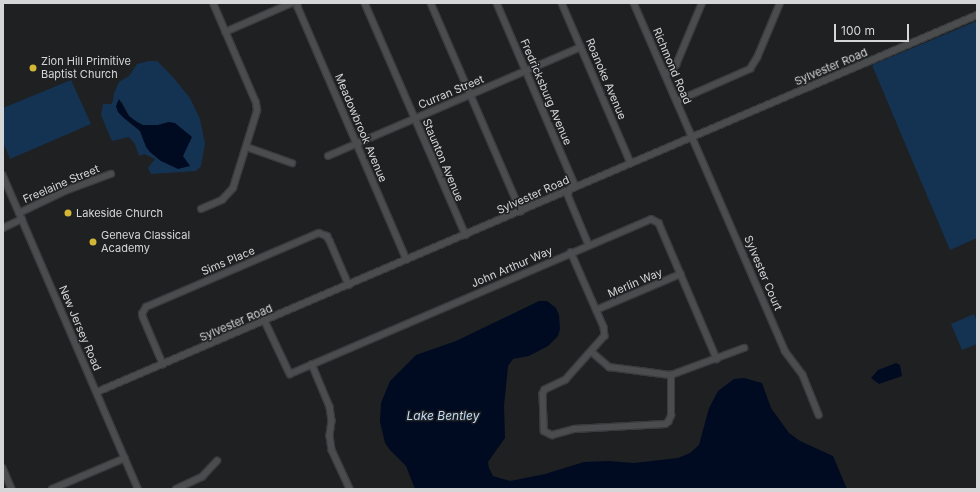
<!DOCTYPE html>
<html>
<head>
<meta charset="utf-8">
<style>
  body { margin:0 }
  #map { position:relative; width:980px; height:492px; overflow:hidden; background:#1e2022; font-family:Inter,sans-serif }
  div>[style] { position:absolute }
  .green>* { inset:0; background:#143352 }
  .water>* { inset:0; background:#000b21 }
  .roads { filter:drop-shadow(1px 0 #393b3d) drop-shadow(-1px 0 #393b3d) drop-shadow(0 1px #393b3d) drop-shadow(0 -1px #393b3d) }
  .minor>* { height:5.5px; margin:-2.75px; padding:0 2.75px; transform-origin:2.75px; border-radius:2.75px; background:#4a4c4e }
  .dots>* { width:11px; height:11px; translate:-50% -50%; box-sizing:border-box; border:2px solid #1e2022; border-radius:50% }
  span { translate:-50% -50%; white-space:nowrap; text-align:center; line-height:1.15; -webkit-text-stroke:3px #1e2022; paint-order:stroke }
  .poi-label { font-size:11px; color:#d5d6d7 }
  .left { translate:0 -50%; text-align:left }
  .street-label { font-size:11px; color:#d5d6d7 }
  .water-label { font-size:12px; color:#c1dbf8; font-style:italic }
  .frame { position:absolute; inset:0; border:4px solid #d5d6d7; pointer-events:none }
  .scale { position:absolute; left:834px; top:24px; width:75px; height:18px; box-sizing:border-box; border:2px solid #d5d6d7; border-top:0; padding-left:5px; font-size:12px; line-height:14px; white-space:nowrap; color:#d5d6d7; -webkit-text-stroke:3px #1e2022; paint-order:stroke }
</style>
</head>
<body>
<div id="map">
  <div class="green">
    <div style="clip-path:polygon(977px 21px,977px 238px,950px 250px,872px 65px)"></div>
    <div style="clip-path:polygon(evenodd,149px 61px,157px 61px,172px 76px,190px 98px,200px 119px,205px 144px,201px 166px,196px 171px,151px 174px,148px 168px,155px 159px,144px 154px,139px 156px,135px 144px,129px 137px,112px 141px,109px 134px,101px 115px,103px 104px,111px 104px,113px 101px,114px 93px,119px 82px,129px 76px,137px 64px,149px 61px,122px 102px,129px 116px,137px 122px,143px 125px,158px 125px,169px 122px,191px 136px,183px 156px,189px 165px,161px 161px,150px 152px,140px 131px,124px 118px,118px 112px,116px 106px,122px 102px)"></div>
    <div style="clip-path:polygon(71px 80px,91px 124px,10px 159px,3px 142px,3px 108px)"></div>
    <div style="clip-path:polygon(974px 314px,977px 322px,977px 344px,962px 350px,951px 324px)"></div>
  </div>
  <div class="water">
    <div style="clip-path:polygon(119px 99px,129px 116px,137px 122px,143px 125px,158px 125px,169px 122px,175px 123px,192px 137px,183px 156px,190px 166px,178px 169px,161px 161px,150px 152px,146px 147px,140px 131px,124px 118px,118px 112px,116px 106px)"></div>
    <div style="clip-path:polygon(539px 301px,547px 301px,556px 308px,559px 315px,560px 329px,558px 336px,548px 346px,529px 356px,513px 359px,508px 366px,504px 406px,505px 438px,488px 462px,489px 468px,493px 476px,510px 481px,545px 474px,584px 462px,608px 461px,634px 463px,678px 458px,690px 453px,699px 445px,709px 408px,718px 391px,734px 379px,744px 378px,762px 383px,771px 408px,789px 433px,800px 441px,833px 456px,847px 489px,415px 489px,406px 466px,390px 450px,385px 443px,380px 422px,381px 403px,390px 381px,416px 355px,456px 341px)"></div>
    <div style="clip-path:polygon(896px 363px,900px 365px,902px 376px,879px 384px,871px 378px,878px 370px)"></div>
  </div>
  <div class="roads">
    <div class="minor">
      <div style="left:298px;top:3px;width:4px;rotate:90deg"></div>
      <div style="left:298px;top:7px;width:275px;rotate:66.7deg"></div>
      <div style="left:365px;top:3px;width:253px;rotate:66.5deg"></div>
      <div style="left:431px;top:3px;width:227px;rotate:66.6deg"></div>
      <div style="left:497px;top:3px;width:196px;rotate:66.8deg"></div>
      <div style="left:574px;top:183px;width:13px;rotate:117deg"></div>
      <div style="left:568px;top:195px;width:54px;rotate:67.2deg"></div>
      <div style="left:562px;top:3px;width:174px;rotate:66.7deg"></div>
      <div style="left:634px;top:3px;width:379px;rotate:66.5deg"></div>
      <div style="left:785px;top:351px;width:30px;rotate:53deg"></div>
      <div style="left:803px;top:375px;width:43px;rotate:68.2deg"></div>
      <div style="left:225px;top:32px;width:73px;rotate:-23.4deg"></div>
      <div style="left:665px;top:75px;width:15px;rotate:-42deg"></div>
      <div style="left:676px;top:65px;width:67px;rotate:-67.2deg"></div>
      <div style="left:677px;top:101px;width:80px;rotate:-23.7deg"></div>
      <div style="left:750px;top:69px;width:13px;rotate:-58deg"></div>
      <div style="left:757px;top:58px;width:60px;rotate:-67.3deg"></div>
      <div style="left:247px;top:147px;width:48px;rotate:19.6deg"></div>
      <div style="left:328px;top:156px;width:275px;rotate:-23.3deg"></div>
      <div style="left:3px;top:175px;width:342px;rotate:66.7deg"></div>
      <div style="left:201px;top:209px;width:23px;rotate:-23deg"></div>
      <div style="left:222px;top:200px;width:16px;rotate:-47deg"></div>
      <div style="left:233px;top:188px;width:81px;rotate:-72.7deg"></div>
      <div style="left:257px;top:111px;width:8px;rotate:-97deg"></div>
      <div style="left:256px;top:103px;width:109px;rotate:-113.3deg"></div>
      <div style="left:19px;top:213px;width:51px;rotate:-25.6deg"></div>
      <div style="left:65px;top:191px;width:49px;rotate:-20.3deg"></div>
      <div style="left:3px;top:228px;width:21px;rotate:-25deg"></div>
      <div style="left:571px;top:252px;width:82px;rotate:66.3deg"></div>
      <div style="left:604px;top:327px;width:9px;rotate:84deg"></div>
      <div style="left:605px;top:336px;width:59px;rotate:131.6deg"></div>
      <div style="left:566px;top:380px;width:23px;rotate:155deg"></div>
      <div style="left:545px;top:390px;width:4px;rotate:117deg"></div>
      <div style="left:543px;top:394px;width:37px;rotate:88deg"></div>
      <div style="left:544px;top:431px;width:9px;rotate:27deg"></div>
      <div style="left:552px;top:435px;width:23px;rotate:-15deg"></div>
      <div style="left:574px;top:429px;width:91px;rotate:-3.1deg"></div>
      <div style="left:665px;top:424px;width:4px;rotate:-34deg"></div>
      <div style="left:668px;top:422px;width:7px;rotate:-63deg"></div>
      <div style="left:671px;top:416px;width:41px;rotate:-90deg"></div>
      <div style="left:596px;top:310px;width:92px;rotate:-23deg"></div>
      <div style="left:265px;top:321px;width:59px;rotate:64.7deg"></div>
      <div style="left:290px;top:374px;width:393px;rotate:-23.2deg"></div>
      <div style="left:651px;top:219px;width:9px;rotate:27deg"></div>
      <div style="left:659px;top:223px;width:148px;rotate:66.9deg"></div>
      <div style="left:592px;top:352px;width:23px;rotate:41deg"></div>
      <div style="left:609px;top:367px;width:63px;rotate:7.4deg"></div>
      <div style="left:671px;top:375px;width:78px;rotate:-20.3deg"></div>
      <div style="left:312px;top:364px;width:47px;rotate:67.3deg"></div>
      <div style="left:330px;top:407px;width:14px;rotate:82deg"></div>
      <div style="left:332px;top:421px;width:15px;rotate:98deg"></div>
      <div style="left:330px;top:436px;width:14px;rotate:82deg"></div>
      <div style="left:332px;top:450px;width:43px;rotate:65.2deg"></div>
      <div style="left:163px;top:365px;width:51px;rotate:-113.1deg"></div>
      <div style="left:143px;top:318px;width:4px;rotate:-104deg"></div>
      <div style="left:142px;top:314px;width:8px;rotate:-60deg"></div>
      <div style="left:146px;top:307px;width:188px;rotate:-23.2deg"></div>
      <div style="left:319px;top:233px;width:9px;rotate:21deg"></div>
      <div style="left:327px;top:236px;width:6px;rotate:59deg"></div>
      <div style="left:330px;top:241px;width:48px;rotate:66.6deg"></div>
      <div style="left:97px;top:392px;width:957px;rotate:-23.19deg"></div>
      <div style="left:3px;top:468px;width:23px;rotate:67deg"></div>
      <div style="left:52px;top:489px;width:79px;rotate:-23deg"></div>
      <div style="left:176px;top:489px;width:29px;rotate:-25deg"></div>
      <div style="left:202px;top:477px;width:22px;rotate:-47deg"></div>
    </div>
  </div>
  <div class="dots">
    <div style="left:33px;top:68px;background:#d3b635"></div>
    <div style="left:68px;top:213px;background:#d3b635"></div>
    <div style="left:93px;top:242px;background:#d3b635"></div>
  </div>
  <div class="poi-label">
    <span class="left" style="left:41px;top:68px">Zion Hill Primitive<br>Baptist Church</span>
    <span class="left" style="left:76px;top:213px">Lakeside Church</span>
    <span class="left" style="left:101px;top:242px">Geneva Classical<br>Academy</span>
  </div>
  <div class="street-label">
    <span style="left:672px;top:66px;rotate:67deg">Richmond Road</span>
    <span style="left:831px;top:67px;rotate:-23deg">Sylvester Road</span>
    <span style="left:606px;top:79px;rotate:67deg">Roanoke Avenue</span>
    <span style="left:451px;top:92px;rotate:-23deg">Curran Street</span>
    <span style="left:546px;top:92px;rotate:67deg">Fredricksburg Avenue</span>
    <span style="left:361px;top:128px;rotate:67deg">Meadowbrook Avenue</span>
    <span style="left:443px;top:160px;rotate:67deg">Staunton Avenue</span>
    <span style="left:61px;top:184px;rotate:-23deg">Freelaine Street</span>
    <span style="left:533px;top:195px;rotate:-24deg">Sylvester Road</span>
    <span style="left:228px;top:261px;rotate:-23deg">Sims Place</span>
    <span style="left:512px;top:267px;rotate:-23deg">John Arthur Way</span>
    <span style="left:763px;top:273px;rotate:67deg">Sylvester Court</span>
    <span style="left:635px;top:283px;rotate:-23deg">Merlin Way</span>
    <span style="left:236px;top:323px;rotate:-23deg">Sylvester Road</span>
    <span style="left:80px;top:328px;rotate:67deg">New Jersey Road</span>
  </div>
  <div class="water-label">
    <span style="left:443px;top:416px">Lake Bentley</span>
  </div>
  <div class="frame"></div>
  <div class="scale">100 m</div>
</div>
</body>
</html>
